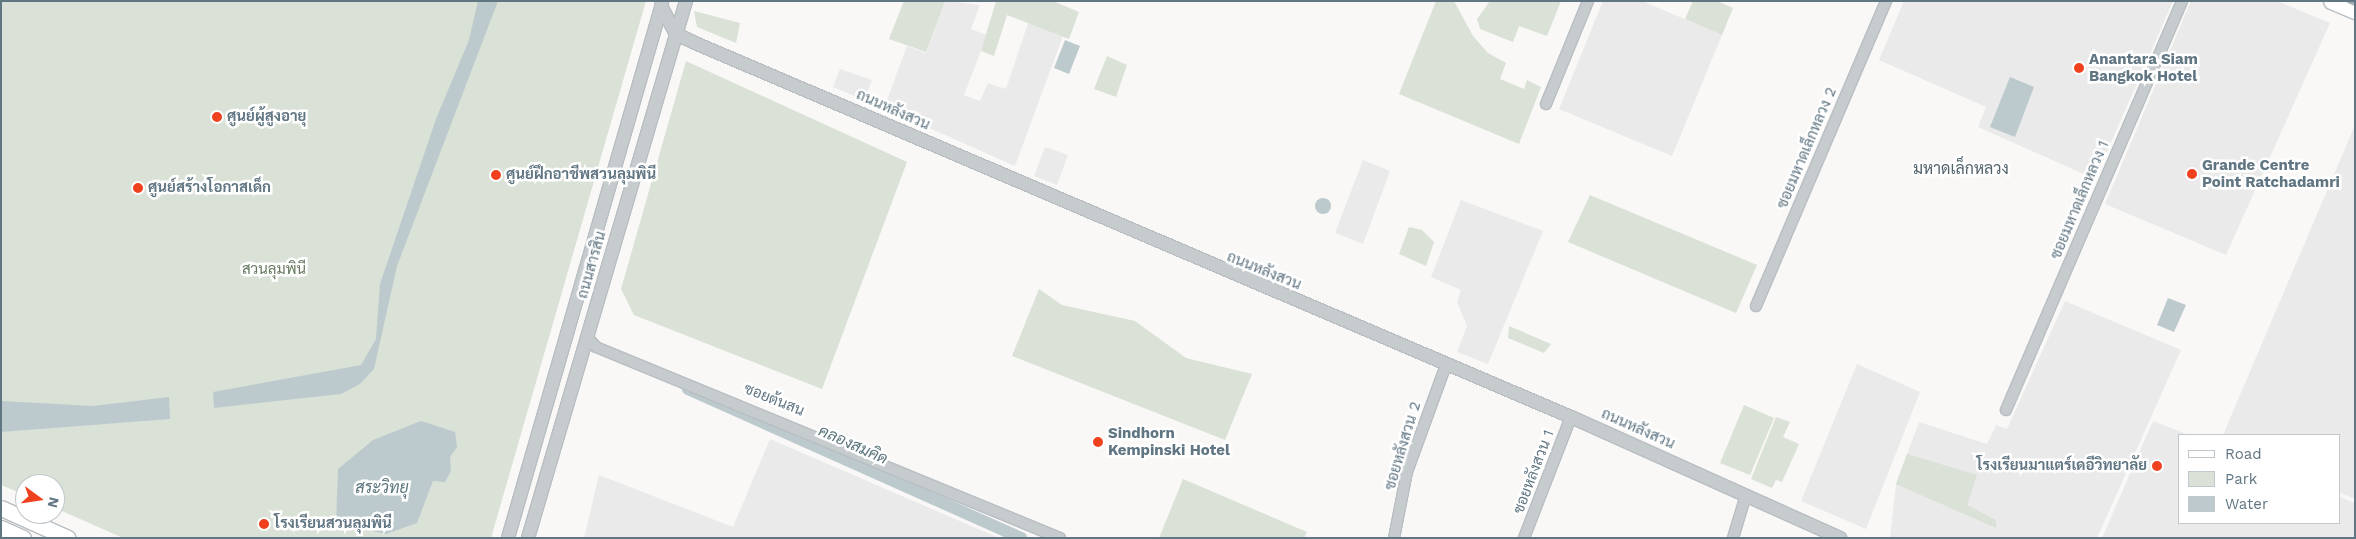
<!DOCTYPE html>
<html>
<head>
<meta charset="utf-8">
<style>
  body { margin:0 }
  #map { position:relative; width:2356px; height:539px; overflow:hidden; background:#f9f8f6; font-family:"Work Sans",Sarabun,sans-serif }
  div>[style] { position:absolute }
  .built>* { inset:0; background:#e9eae9 }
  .green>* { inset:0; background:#dae1d6 }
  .water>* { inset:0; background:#bccace }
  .round { border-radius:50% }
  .canal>* { height:12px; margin:-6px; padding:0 6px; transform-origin:6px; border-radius:6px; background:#bccace }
  .roads { filter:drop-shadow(1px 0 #b8bec2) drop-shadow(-1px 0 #b8bec2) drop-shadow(0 1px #b8bec2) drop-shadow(0 -1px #b8bec2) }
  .minor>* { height:10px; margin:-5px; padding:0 5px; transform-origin:5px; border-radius:5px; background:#c6cbce }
  .tertiary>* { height:12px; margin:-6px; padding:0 6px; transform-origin:6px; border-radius:6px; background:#c6cbce }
  .secondary>* { height:15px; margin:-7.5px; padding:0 7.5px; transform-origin:7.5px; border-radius:7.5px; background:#fff }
  .rail>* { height:4px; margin-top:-2px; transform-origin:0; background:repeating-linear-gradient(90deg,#a6aeb3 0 8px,transparent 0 12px) }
  .dots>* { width:14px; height:14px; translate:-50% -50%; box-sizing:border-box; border:2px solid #fff; border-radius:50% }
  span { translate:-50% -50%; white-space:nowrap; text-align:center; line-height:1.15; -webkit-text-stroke:5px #fff; paint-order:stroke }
  .poi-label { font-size:15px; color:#617683; font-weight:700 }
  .left { translate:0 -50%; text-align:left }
  .right { translate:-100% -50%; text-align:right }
  .street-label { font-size:15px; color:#617683 }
  .park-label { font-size:15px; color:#677a61 }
  .neighbourhood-label { font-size:16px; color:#54646d }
  .water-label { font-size:16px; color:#5c767d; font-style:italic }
  .frame { position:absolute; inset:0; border:2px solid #617683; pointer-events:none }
  .legend { position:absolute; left:2178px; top:434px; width:162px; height:90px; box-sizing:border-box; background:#fff; border:1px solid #c0c8cd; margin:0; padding:6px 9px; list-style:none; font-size:15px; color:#617683 }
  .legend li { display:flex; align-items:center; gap:10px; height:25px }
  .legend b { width:25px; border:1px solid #c0c8cd }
  .north { position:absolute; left:15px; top:474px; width:50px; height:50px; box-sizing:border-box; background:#fff; border:1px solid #c0c8cd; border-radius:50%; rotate:104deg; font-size:14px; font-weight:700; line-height:20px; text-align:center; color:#617683 }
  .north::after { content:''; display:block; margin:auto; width:18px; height:22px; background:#f0411e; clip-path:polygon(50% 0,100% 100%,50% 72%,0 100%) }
</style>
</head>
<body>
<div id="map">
  <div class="built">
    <div style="clip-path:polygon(945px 1px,980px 5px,971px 29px,987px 35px,964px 95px,980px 101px,988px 83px,1006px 89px,1028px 23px,1063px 36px,1015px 166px,884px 108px,907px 46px,926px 53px)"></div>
    <div style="clip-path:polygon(1603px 1px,1642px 1px,1722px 35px,1672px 156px,1559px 109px)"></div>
    <div style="clip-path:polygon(1904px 1px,2173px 1px,2095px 179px,1978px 127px,1986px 107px,1879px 60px)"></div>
    <div style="clip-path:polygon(2191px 1px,2277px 1px,2330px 23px,2226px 255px,2105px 204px)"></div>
    <div style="clip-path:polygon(840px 69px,872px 80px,864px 100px,833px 87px)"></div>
    <div style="clip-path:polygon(2355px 125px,2355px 499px,2340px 493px,2340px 435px,2223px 435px)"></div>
    <div style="clip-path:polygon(1045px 147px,1068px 155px,1057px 185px,1034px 176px)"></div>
    <div style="clip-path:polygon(1363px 160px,1390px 171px,1363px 244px,1335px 233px)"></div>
    <div style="clip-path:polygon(1461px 200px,1543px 231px,1488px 364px,1457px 352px,1467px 326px,1457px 302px,1461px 290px,1431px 277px)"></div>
    <div style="clip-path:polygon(2065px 301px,2181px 350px,2097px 538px,1890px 538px,1896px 484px,1919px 422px,1987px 444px,1996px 425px,2007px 429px)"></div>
    <div style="clip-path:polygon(1857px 364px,1920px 392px,1866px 529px,1801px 501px)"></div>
    <div style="clip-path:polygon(2153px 421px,2189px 435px,2180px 435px,2180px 523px,2340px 523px,2340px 497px,2355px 503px,2355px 538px,2102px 538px)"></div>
    <div style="clip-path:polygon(770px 439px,999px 538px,584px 538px,599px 475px,733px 527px)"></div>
  </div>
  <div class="green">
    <div style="clip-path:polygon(1px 1px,646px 1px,491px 538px,123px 538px,55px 508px,55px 484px,25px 484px,25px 495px,1px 485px)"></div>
    <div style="clip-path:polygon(904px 1px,945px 1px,926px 52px,889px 39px)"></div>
    <div style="clip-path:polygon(996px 1px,1053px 1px,1079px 12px,1069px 39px,1007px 15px,994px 56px,981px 51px)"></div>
    <div style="clip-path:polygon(1436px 1px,1454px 1px,1473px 36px,1488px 53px,1506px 63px,1500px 79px,1524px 89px,1527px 80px,1541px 87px,1519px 144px,1399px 94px)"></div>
    <div style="clip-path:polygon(1490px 1px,1561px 1px,1547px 36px,1519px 26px,1513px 42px,1480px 29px,1477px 19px)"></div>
    <div style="clip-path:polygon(1693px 1px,1717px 1px,1733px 8px,1722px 35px,1685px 19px)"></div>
    <div style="clip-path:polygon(694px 11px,740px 23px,736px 43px,697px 27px)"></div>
    <div style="clip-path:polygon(1107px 56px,1127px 65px,1116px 97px,1094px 89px)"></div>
    <div style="clip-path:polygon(686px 61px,907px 162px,822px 389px,634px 315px,621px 289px)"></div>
    <div style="clip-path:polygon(1590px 195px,1757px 265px,1736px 313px,1568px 242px)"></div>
    <div style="clip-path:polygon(1409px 227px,1422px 230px,1434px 242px,1426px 266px,1399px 254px)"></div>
    <div style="clip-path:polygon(1039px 289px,1062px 305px,1135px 321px,1186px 358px,1252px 374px,1225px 440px,1012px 356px)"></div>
    <div style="clip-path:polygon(1509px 326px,1551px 344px,1544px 353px,1508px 338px)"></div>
    <div style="clip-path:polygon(1744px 405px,1774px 418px,1750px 475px,1720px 463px)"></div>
    <div style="clip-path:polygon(1776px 417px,1790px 422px,1783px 437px,1799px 444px,1782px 482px,1776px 480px,1772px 488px,1751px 479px)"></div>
    <div style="clip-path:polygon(1907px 454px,1977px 475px,1967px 505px,1996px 520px,1996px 528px,1896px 484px)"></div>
    <div style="clip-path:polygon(1183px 479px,1307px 532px,1304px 538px,1159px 538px)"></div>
  </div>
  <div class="water">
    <div style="clip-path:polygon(478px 1px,498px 1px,397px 266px,374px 369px,360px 384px,341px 394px,214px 408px,213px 392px,361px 365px,376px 339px,380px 284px,436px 119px,469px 40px)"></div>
    <div style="clip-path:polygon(1065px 40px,1080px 46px,1069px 74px,1054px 68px)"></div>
    <div style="clip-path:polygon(2010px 77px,2034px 87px,2015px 137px,1990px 127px)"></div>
    <div class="round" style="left:1315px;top:198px;width:16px;height:16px"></div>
    <div style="clip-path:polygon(2168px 298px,2186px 305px,2174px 332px,2157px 325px)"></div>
    <div style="clip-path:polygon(169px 397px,170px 419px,1px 432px,1px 401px,93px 406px)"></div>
    <div style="clip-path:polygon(421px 421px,455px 432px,457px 447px,450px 457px,451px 471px,445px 482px,433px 481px,417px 523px,386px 534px,336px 523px,338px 469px,373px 440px)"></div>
  </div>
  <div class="canal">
    <div style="left:688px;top:389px;width:365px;rotate:24.1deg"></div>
  </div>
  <div class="roads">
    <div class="minor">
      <div style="left:1546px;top:104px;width:111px;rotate:-67.8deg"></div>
      <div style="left:1756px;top:306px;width:332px;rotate:-66.9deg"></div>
      <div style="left:588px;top:338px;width:12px;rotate:48deg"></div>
      <div style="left:596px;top:347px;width:502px;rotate:22.37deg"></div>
      <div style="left:2006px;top:410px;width:445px;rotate:-66.7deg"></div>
      <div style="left:1394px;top:538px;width:67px;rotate:-78.9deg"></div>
      <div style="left:1407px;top:472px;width:114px;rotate:-70deg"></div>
      <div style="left:1524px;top:538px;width:130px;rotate:-68.8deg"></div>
      <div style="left:1733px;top:538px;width:45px;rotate:-73.2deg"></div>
    </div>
    <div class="tertiary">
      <div style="left:661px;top:6px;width:32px;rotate:62deg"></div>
      <div style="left:676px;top:34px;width:21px;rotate:25deg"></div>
      <div style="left:695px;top:43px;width:952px;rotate:23.12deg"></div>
      <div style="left:1571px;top:417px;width:295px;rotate:24.2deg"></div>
      <div style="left:508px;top:538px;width:556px;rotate:-73.91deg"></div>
      <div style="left:528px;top:538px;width:560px;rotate:-73.6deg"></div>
    </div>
    <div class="secondary">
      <div style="left:2331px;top:1px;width:26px;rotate:23deg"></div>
      <div style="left:1px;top:508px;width:73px;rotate:24.1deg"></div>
      <div style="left:1px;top:528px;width:24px;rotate:24deg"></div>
    </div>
  </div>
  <div class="rail">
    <div style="left:2348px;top:1px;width:8px;rotate:23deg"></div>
  </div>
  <div class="dots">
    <div style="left:2079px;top:68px;background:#f0411e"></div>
    <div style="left:217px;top:117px;background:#f0411e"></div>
    <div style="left:2192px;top:174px;background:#f0411e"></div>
    <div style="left:496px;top:175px;background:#f0411e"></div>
    <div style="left:138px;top:188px;background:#f0411e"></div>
    <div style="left:1098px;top:442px;background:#f0411e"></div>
    <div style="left:2157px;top:466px;background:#f0411e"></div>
    <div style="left:264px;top:524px;background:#f0411e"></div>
  </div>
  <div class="poi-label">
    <span class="left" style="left:2089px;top:68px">Anantara Siam<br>Bangkok Hotel</span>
    <span class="left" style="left:227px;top:117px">ศูนย์ผู้สูงอายุ</span>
    <span class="left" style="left:2202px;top:174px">Grande Centre<br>Point Ratchadamri</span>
    <span class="left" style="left:506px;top:175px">ศูนย์ฝึกอาชีพสวนลุมพินี</span>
    <span class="left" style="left:148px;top:188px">ศูนย์สร้างโอกาสเด็ก</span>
    <span class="left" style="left:1108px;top:442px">Sindhorn<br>Kempinski Hotel</span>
    <span class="right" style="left:2147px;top:466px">โรงเรียนมาแตร์เดอีวิทยาลัย</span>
    <span class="left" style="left:274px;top:524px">โรงเรียนสวนลุมพินี</span>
  </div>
  <div class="street-label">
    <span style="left:893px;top:110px;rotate:24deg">ถนนหลังสวน</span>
    <span style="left:1807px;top:148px;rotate:-67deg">ซอยมหาดเล็กหลวง 2</span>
    <span style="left:2080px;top:200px;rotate:-67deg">ซอยมหาดเล็กหลวง 1</span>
    <span style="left:592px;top:265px;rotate:-74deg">ถนนสารสิน</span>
    <span style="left:1264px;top:271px;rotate:22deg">ถนนหลังสวน</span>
    <span style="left:774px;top:400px;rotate:22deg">ซอยต้นสน</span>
    <span style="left:1638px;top:429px;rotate:24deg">ถนนหลังสวน</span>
    <span style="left:1403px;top:446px;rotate:-73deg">ซอยหลังสวน 2</span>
    <span style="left:1534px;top:472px;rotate:-69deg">ซอยหลังสวน 1</span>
  </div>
  <div class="park-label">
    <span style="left:274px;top:270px">สวนลุมพินี</span>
  </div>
  <div class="neighbourhood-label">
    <span style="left:1961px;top:169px">มหาดเล็กหลวง</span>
  </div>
  <div class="water-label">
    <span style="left:853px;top:445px;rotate:24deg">คลองสมคิด</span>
    <span style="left:382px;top:488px">สระวิทยุ</span>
  </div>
  <div class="frame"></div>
  <ul class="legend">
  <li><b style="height:6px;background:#fff"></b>Road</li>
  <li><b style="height:14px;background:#dae1d6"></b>Park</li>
  <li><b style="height:14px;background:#bccace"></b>Water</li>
  </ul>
  <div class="north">N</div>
</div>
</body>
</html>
